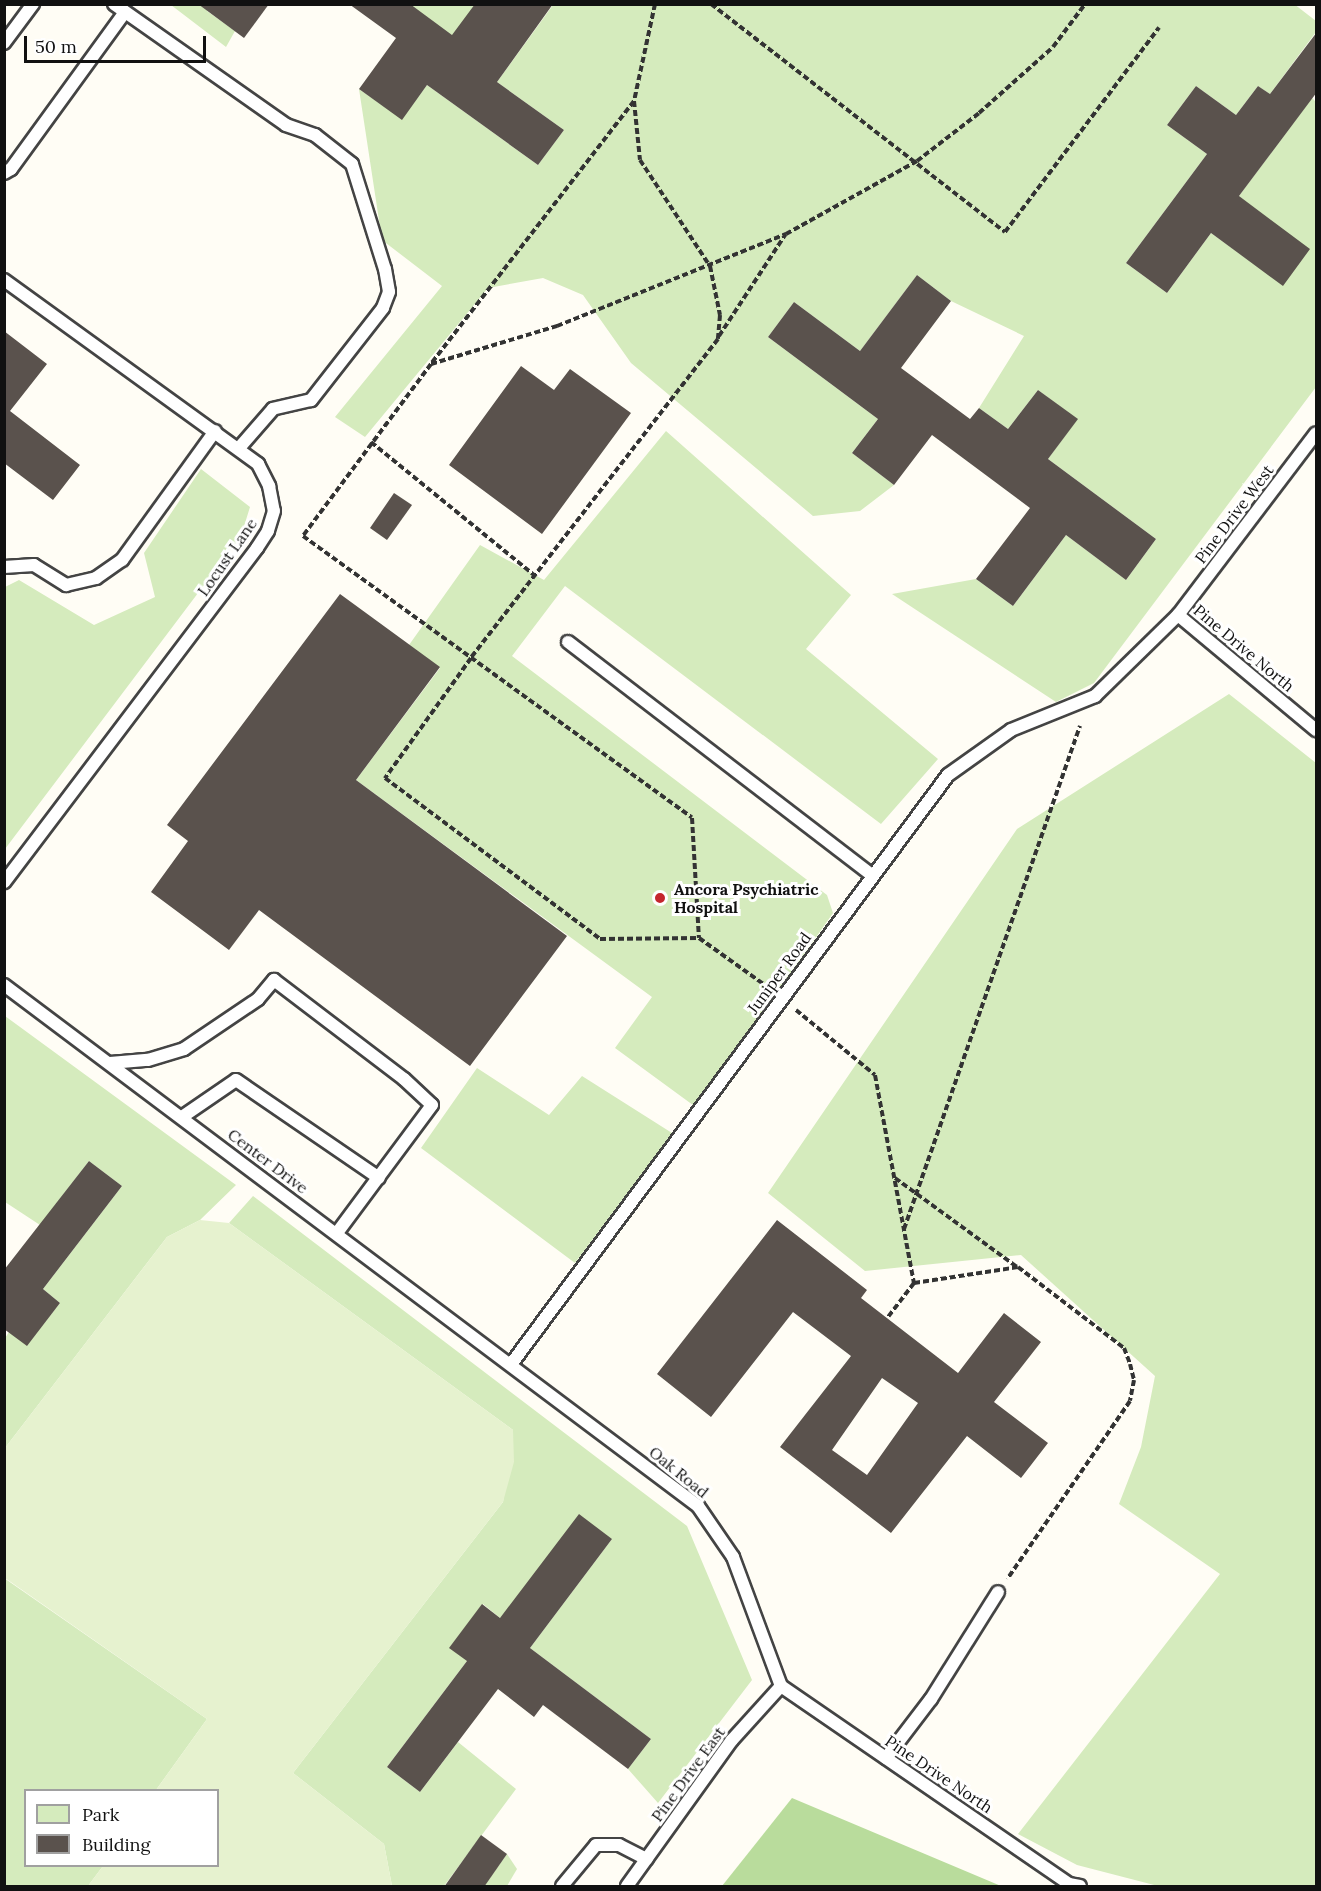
<!DOCTYPE html>
<html>
<head>
<meta charset="utf-8">
<style>
  body { margin:0 }
  #map { position:relative; width:1321px; height:1891px; overflow:hidden; background:#fffdf5; font-family:Lora,serif }
  div>[style] { position:absolute }
  .green>* { inset:0; background:#d5ebbd }
  .forest>* { inset:0; background:#b9dc9c }
  .pitch>* { inset:0; background:#e6f2cf }
  .building>* { inset:0; background:#5a524d }
  .path>* { height:4px; margin-top:-2px; transform-origin:0; background:repeating-linear-gradient(90deg,#333 0 6px,transparent 0 9px) }
  .roads { filter:drop-shadow(2px 0 #444) drop-shadow(-2px 0 #444) drop-shadow(0 2px #444) drop-shadow(0 -2px #444) }
  .lane>* { height:12px; margin:-6px; padding:0 6px; transform-origin:6px; border-radius:6px; background:#fff }
  .dots>* { width:16px; height:16px; translate:-50% -50%; box-sizing:border-box; border:3px solid #fff; border-radius:50% }
  span { translate:-50% -50%; white-space:nowrap; text-align:center; line-height:1.15; -webkit-text-stroke:6px #fff; paint-order:stroke }
  .street-label { font-size:16px; color:#111 }
  .poi-label { font-size:16px; color:#111; font-weight:700 }
  .left { translate:0 -50%; text-align:left }
  .frame { position:absolute; inset:0; border:6px solid #111; pointer-events:none }
  .legend { position:absolute; left:24px; top:1789px; width:195px; height:78px; box-sizing:border-box; background:#fff; border:2px solid #a0a0a0; margin:0; padding:8px 10px; list-style:none; font-size:18px; color:#111 }
  .legend li { display:flex; align-items:center; gap:12px; height:30px }
  .legend b { width:30px; border:2px solid #a0a0a0 }
  .scale { position:absolute; left:24px; top:36px; width:182px; height:27px; box-sizing:border-box; border:3px solid #111; border-top:0; padding-left:8px; font-size:18px; line-height:21px; white-space:nowrap; color:#111; -webkit-text-stroke:4px #fff; paint-order:stroke }
</style>
</head>
<body>
<div id="map">
  <div class="green">
    <div style="clip-path:polygon(1294px 4px,1316px 21px,1316px 32px,1270px 94px,1258px 86px,1236px 115px,1196px 86px,1167px 125px,1207px 154px,1126px 263px,1167px 293px,1211px 233px,1283px 285px,1239px 196px,1312px 98px,1316px 102px,1316px 387px,1094px 683px,1056px 702px,892px 594px,976px 579px,1013px 606px,1066px 535px,1126px 580px,1156px 539px,1048px 459px,1077px 419px,1038px 390px,1008px 429px,979px 408px,1024px 336px,951px 301px,917px 275px,860px 351px,794px 302px,768px 337px,878px 419px,852px 453px,894px 485px,860px 511px,813px 516px,631px 363px,583px 295px,543px 278px,488px 288px,365px 437px,335px 417px,442px 286px,382px 240px,359px 89px,402px 119px,427px 85px,538px 165px,564px 130px,497px 82px,553px 5px)"></div>
    <div style="clip-path:polygon(171px 5px,212px 5px,207px 11px,235px 31px,226px 47px)"></div>
    <div style="clip-path:polygon(410px 5px,501px 5px,469px 48px)"></div>
    <div style="clip-path:polygon(666px 431px,851px 595px,806px 649px,938px 759px,881px 824px,565px 586px,512px 656px,827px 895px,833px 913px,697px 1108px,615px 1048px,652px 997px,356px 780px,440px 668px,409px 645px,480px 545px,544px 580px)"></div>
    <div style="clip-path:polygon(201px 469px,250px 507px,241px 536px,5px 849px,5px 587px,19px 580px,94px 625px,155px 597px,144px 553px)"></div>
    <div style="clip-path:polygon(1229px 694px,1316px 763px,1316px 1886px,1158px 1886px,1077px 1865px,1018px 1834px,1220px 1574px,1119px 1504px,1141px 1447px,1155px 1376px,1021px 1255px,865px 1271px,768px 1193px,1017px 829px)"></div>
    <div style="clip-path:polygon(5px 1016px,236px 1185px,200px 1220px,167px 1237px,5px 1448px,5px 1338px,9px 1332px,27px 1345px,60px 1303px,43px 1289px,122px 1186px,89px 1161px,40px 1225px,5px 1202px)"></div>
    <div style="clip-path:polygon(477px 1068px,549px 1115px,582px 1076px,672px 1133px,575px 1263px,421px 1148px)"></div>
    <div style="clip-path:polygon(253px 1196px,687px 1526px,752px 1680px,658px 1803px,628px 1769px,651px 1739px,530px 1648px,612px 1539px,500px 1618px,483px 1604px,467px 1661px,387px 1767px,420px 1792px,458px 1742px,516px 1789px,444px 1886px,392px 1886px,384px 1844px,293px 1773px,503px 1502px,513px 1430px,229px 1223px)"></div>
    <div style="clip-path:polygon(4px 1578px,207px 1719px,156px 1790px,26px 1790px,26px 1866px,103px 1866px,88px 1886px,5px 1886px)"></div>
    <div style="clip-path:polygon(507px 1854px,517px 1869px,507px 1886px,484px 1886px)"></div>
  </div>
  <div class="forest">
    <div style="clip-path:polygon(792px 1798px,1001px 1886px,722px 1886px)"></div>
  </div>
  <div class="pitch">
    <div style="clip-path:polygon(200px 1220px,229px 1223px,513px 1430px,514px 1462px,503px 1502px,293px 1773px,384px 1844px,392px 1886px,88px 1886px,103px 1866px,218px 1866px,218px 1790px,156px 1790px,207px 1719px,5px 1578px,5px 1448px,167px 1237px)"></div>
  </div>
  <div class="building">
    <div style="clip-path:polygon(198px 4px,269px 4px,244px 38px)"></div>
    <div style="clip-path:polygon(349px 4px,410px 4px,452px 35px,475px 4px,553px 4px,497px 82px,564px 130px,538px 165px,427px 85px,402px 120px,359px 89px,396px 38px)"></div>
    <div style="clip-path:polygon(1317px 32px,1317px 92px,1239px 196px,1310px 249px,1283px 286px,1211px 233px,1167px 293px,1126px 263px,1207px 154px,1167px 125px,1196px 86px,1236px 115px,1258px 86px,1270px 94px)"></div>
    <div style="clip-path:polygon(917px 275px,951px 301px,901px 368px,970px 419px,979px 408px,1008px 429px,1038px 390px,1078px 419px,1048px 459px,1156px 539px,1126px 580px,1066px 535px,1013px 606px,976px 579px,1030px 508px,932px 435px,894px 485px,852px 453px,878px 419px,768px 337px,794px 302px,860px 351px)"></div>
    <div style="clip-path:polygon(4px 331px,47px 364px,10px 411px,80px 465px,53px 500px,4px 463px)"></div>
    <div style="clip-path:polygon(521px 366px,554px 390px,570px 369px,631px 413px,542px 534px,449px 465px)"></div>
    <div style="clip-path:polygon(394px 493px,412px 505px,387px 540px,370px 528px)"></div>
    <div style="clip-path:polygon(340px 594px,440px 667px,356px 780px,567px 936px,470px 1066px,259px 910px,229px 950px,151px 892px,188px 841px,167px 825px)"></div>
    <div style="clip-path:polygon(89px 1161px,122px 1186px,43px 1289px,60px 1303px,27px 1346px,4px 1329px,4px 1270px)"></div>
    <div style="clip-path:polygon(evenodd,777px 1220px,867px 1290px,861px 1298px,958px 1373px,1004px 1313px,1041px 1342px,994px 1402px,1048px 1443px,1021px 1478px,967px 1436px,891px 1533px,780px 1447px,851px 1356px,793px 1312px,711px 1417px,657px 1374px,777px 1220px,882px 1378px,918px 1403px,867px 1475px,832px 1450px,882px 1378px)"></div>
    <div style="clip-path:polygon(579px 1514px,612px 1539px,530px 1648px,651px 1739px,628px 1769px,543px 1705px,534px 1717px,498px 1689px,420px 1792px,387px 1767px,467px 1661px,449px 1648px,482px 1604px,500px 1618px)"></div>
    <div style="clip-path:polygon(481px 1835px,507px 1854px,484px 1887px,444px 1887px)"></div>
  </div>
  <div class="path">
    <div style="left:655px;top:4px;width:99px;rotate:102.2deg"></div>
    <div style="left:634px;top:101px;width:332px;rotate:127.7deg"></div>
    <div style="left:431px;top:364px;width:132px;rotate:-16.8deg"></div>
    <div style="left:557px;top:326px;width:247px;rotate:-21.9deg"></div>
    <div style="left:786px;top:234px;width:150px;rotate:-29.1deg"></div>
    <div style="left:917px;top:161px;width:78px;rotate:-37.7deg"></div>
    <div style="left:979px;top:113px;width:99px;rotate:-41.7deg"></div>
    <div style="left:1053px;top:47px;width:54px;rotate:-53.3deg"></div>
    <div style="left:711px;top:4px;width:372px;rotate:37.8deg"></div>
    <div style="left:1005px;top:232px;width:256px;rotate:-53deg"></div>
    <div style="left:634px;top:101px;width:59px;rotate:84.2deg"></div>
    <div style="left:640px;top:160px;width:127px;rotate:56.6deg"></div>
    <div style="left:710px;top:266px;width:50px;rotate:78.5deg"></div>
    <div style="left:720px;top:315px;width:24px;rotate:95deg"></div>
    <div style="left:718px;top:339px;width:403px;rotate:127.8deg"></div>
    <div style="left:471px;top:658px;width:148px;rotate:125.6deg"></div>
    <div style="left:385px;top:778px;width:269px;rotate:36.8deg"></div>
    <div style="left:600px;top:939px;width:99px;rotate:-0.6deg"></div>
    <div style="left:699px;top:938px;width:86px;rotate:35.5deg"></div>
    <div style="left:719px;top:336px;width:121px;rotate:-56.8deg"></div>
    <div style="left:431px;top:364px;width:214px;rotate:126.7deg"></div>
    <div style="left:303px;top:536px;width:480px;rotate:35.9deg"></div>
    <div style="left:692px;top:818px;width:120px;rotate:86.7deg"></div>
    <div style="left:371px;top:442px;width:210px;rotate:39.2deg"></div>
    <div style="left:796px;top:1010px;width:102px;rotate:39.4deg"></div>
    <div style="left:875px;top:1075px;width:212px;rotate:79.4deg"></div>
    <div style="left:914px;top:1283px;width:43px;rotate:127.4deg"></div>
    <div style="left:895px;top:1178px;width:151px;rotate:36.1deg"></div>
    <div style="left:904px;top:1229px;width:533px;rotate:-70.72deg"></div>
    <div style="left:914px;top:1283px;width:105px;rotate:-8.7deg"></div>
    <div style="left:1018px;top:1267px;width:133px;rotate:37.4deg"></div>
    <div style="left:1124px;top:1348px;width:17px;rotate:69deg"></div>
    <div style="left:1130px;top:1364px;width:16px;rotate:76deg"></div>
    <div style="left:1134px;top:1380px;width:21px;rotate:101deg"></div>
    <div style="left:1130px;top:1401px;width:216px;rotate:124.6deg"></div>
  </div>
  <div class="roads">
    <div class="lane">
      <div style="left:114px;top:4px;width:210px;rotate:35.1deg"></div>
      <div style="left:286px;top:125px;width:31px;rotate:19deg"></div>
      <div style="left:315px;top:135px;width:47px;rotate:38.1deg"></div>
      <div style="left:352px;top:164px;width:110px;rotate:72.6deg"></div>
      <div style="left:385px;top:269px;width:23px;rotate:80deg"></div>
      <div style="left:389px;top:292px;width:17px;rotate:111deg"></div>
      <div style="left:383px;top:308px;width:117px;rotate:128deg"></div>
      <div style="left:311px;top:400px;width:39px;rotate:167deg"></div>
      <div style="left:273px;top:409px;width:52px;rotate:131.1deg"></div>
      <div style="left:4px;top:43px;width:49px;rotate:-53.4deg"></div>
      <div style="left:4px;top:173px;width:8px;rotate:-30deg"></div>
      <div style="left:11px;top:169px;width:194px;rotate:-54deg"></div>
      <div style="left:4px;top:280px;width:314px;rotate:35.9deg"></div>
      <div style="left:258px;top:464px;width:25px;rotate:63deg"></div>
      <div style="left:269px;top:486px;width:25px;rotate:79deg"></div>
      <div style="left:274px;top:511px;width:21px;rotate:107deg"></div>
      <div style="left:268px;top:531px;width:20px;rotate:123deg"></div>
      <div style="left:257px;top:548px;width:419px;rotate:127.1deg"></div>
      <div style="left:4px;top:567px;width:30px;rotate:-4deg"></div>
      <div style="left:34px;top:565px;width:38px;rotate:32deg"></div>
      <div style="left:66px;top:585px;width:31px;rotate:-13deg"></div>
      <div style="left:96px;top:578px;width:32px;rotate:-35deg"></div>
      <div style="left:122px;top:560px;width:159px;rotate:-54.2deg"></div>
      <div style="left:1178px;top:615px;width:180px;rotate:39.8deg"></div>
      <div style="left:568px;top:642px;width:383px;rotate:37.5deg"></div>
      <div style="left:4px;top:985px;width:868px;rotate:36.9deg"></div>
      <div style="left:698px;top:1506px;width:62px;rotate:55.5deg"></div>
      <div style="left:733px;top:1557px;width:138px;rotate:69.6deg"></div>
      <div style="left:110px;top:1063px;width:38px;rotate:-5deg"></div>
      <div style="left:148px;top:1060px;width:38px;rotate:-17deg"></div>
      <div style="left:184px;top:1049px;width:89px;rotate:-34deg"></div>
      <div style="left:258px;top:999px;width:25px;rotate:-50deg"></div>
      <div style="left:274px;top:980px;width:163px;rotate:37.3deg"></div>
      <div style="left:404px;top:1079px;width:38px;rotate:43deg"></div>
      <div style="left:432px;top:1105px;width:159px;rotate:126.6deg"></div>
      <div style="left:182px;top:1117px;width:65px;rotate:-34.4deg"></div>
      <div style="left:236px;top:1080px;width:173px;rotate:34.4deg"></div>
      <div style="left:512px;top:1363px;width:732px;rotate:-53.44deg"></div>
      <div style="left:948px;top:775px;width:77px;rotate:-35.5deg"></div>
      <div style="left:1011px;top:730px;width:91px;rotate:-22deg"></div>
      <div style="left:1095px;top:696px;width:116px;rotate:-44.3deg"></div>
      <div style="left:1178px;top:615px;width:228px;rotate:-52.8deg"></div>
      <div style="left:781px;top:1686px;width:349px;rotate:34.5deg"></div>
      <div style="left:1069px;top:1884px;width:11px;rotate:10deg"></div>
      <div style="left:886px;top:1758px;width:74px;rotate:-52.7deg"></div>
      <div style="left:931px;top:1699px;width:126px;rotate:-57.9deg"></div>
      <div style="left:562px;top:1886px;width:53px;rotate:-50.3deg"></div>
      <div style="left:596px;top:1845px;width:23px"></div>
      <div style="left:619px;top:1845px;width:31px;rotate:27deg"></div>
      <div style="left:627px;top:1886px;width:180px;rotate:-54.3deg"></div>
      <div style="left:732px;top:1740px;width:73px;rotate:-47.8deg"></div>
    </div>
  </div>
  <div class="dots">
    <div style="left:660px;top:898px;background:#c4262e"></div>
  </div>
  <div class="street-label">
    <span style="left:1234px;top:514px;rotate:-53deg">Pine Drive West</span>
    <span style="left:227px;top:557px;rotate:-55deg">Locust Lane</span>
    <span style="left:1244px;top:648px;rotate:40deg">Pine Drive North</span>
    <span style="left:779px;top:973px;rotate:-54deg">Juniper Road</span>
    <span style="left:268px;top:1161px;rotate:37deg">Center Drive</span>
    <span style="left:679px;top:1472px;rotate:39deg">Oak Road</span>
    <span style="left:688px;top:1774px;rotate:-54deg">Pine Drive East</span>
    <span style="left:939px;top:1774px;rotate:34deg">Pine Drive North</span>
  </div>
  <div class="poi-label">
    <span class="left" style="left:674px;top:898px">Ancora Psychiatric<br>Hospital</span>
  </div>
  <div class="frame"></div>
  <ul class="legend">
  <li><b style="height:16px;background:#d5ebbd"></b>Park</li>
  <li><b style="height:16px;background:#5a524d"></b>Building</li>
  </ul>
  <div class="scale">50 m</div>
</div>
</body>
</html>
